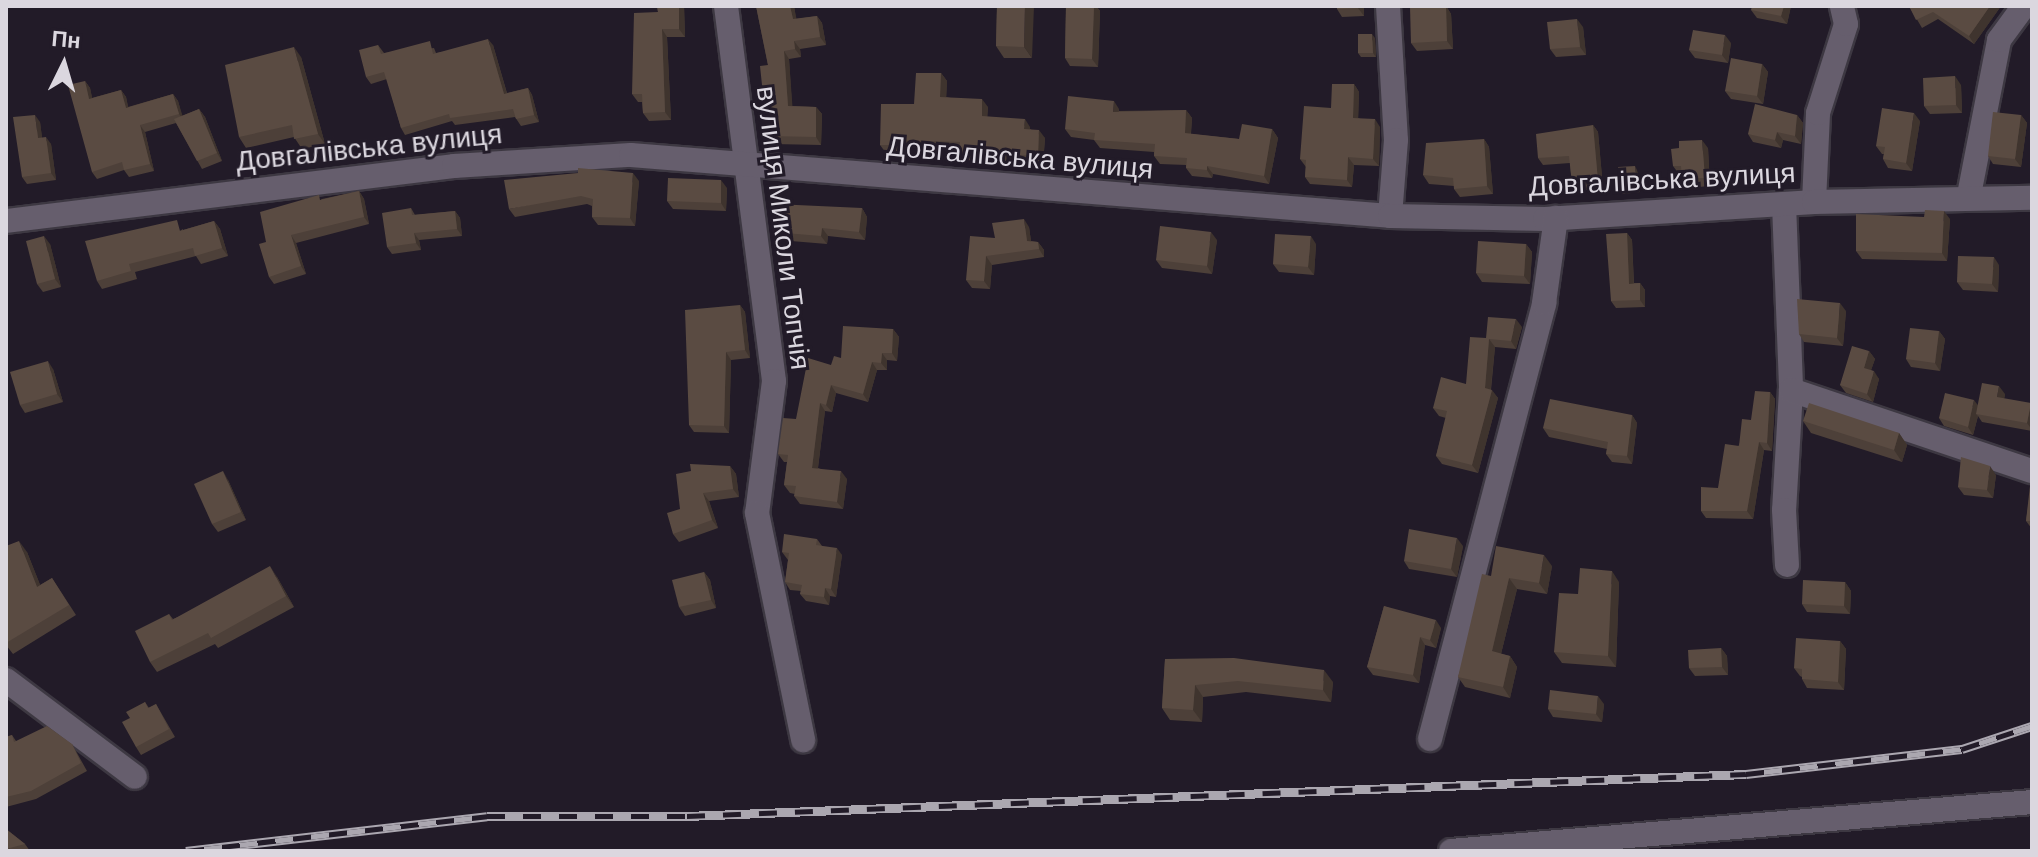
<!DOCTYPE html>
<html>
<head>
<meta charset="utf-8">
<style>
  body { margin:0 }
  #map { position:relative; width:2038px; height:857px; overflow:hidden; background:#221b28; font-family:"DM Sans",sans-serif }
  div>[style] { position:absolute }
  .roads { filter:drop-shadow(2px 0 #3d3842) drop-shadow(-2px 0 #3d3842) drop-shadow(0 2px #3d3842) drop-shadow(0 -2px #3d3842) }
  .minor>* { height:24px; margin:-12px; padding:0 12px; transform-origin:12px; border-radius:12px; background:#665e6d }
  .rail>* { height:9px; margin-top:-4.5px; transform-origin:0; background:repeating-linear-gradient(90deg,#221b28 0 18px,#aba7b0 0 36px); box-sizing:border-box; border-block:2px solid #aba7b0 }
  .wall>* { inset:0; background:#4d4039 }
  .shaded-wall>* { inset:0; background:#3f342e }
  .building>* { inset:0; background:#5a4b42 }
  span { translate:-50% -50%; white-space:nowrap; text-align:center; line-height:1.15; -webkit-text-stroke:6px #221b28; paint-order:stroke }
  .street-label { font-size:28px; color:#dbd7df }
  .frame { position:absolute; inset:0; border:8px solid #dbd7df; pointer-events:none }
  .north { position:absolute; left:24px; top:24px; width:80px; height:80px; -webkit-text-stroke:6px #221b28; paint-order:stroke; rotate:5deg; font-size:22px; font-weight:700; line-height:32px; text-align:center; color:#dbd7df }
  .north::after { content:''; display:block; margin:auto; width:28px; height:36px; background:#dbd7df; clip-path:polygon(50% 0,100% 100%,50% 72%,0 100%) }
</style>
</head>
<body>
<div id="map">
  <div class="roads">
    <div class="minor">
      <div style="left:726px;top:6px;width:378px;rotate:82.7deg"></div>
      <div style="left:774px;top:381px;width:133px;rotate:97.3deg"></div>
      <div style="left:757px;top:513px;width:232px;rotate:78.5deg"></div>
      <div style="left:1388px;top:6px;width:134px;rotate:86.6deg"></div>
      <div style="left:1396px;top:140px;width:76px;rotate:94.5deg"></div>
      <div style="left:1969px;top:195px;width:158px;rotate:-79deg"></div>
      <div style="left:1999px;top:40px;width:42px;rotate:-53.7deg"></div>
      <div style="left:1814px;top:202px;width:89px;rotate:-87.4deg"></div>
      <div style="left:1818px;top:113px;width:93px;rotate:-72.5deg"></div>
      <div style="left:1846px;top:24px;width:18px;rotate:-103deg"></div>
      <div style="left:1784px;top:204px;width:186px;rotate:87.8deg"></div>
      <div style="left:1791px;top:390px;width:120px;rotate:93.3deg"></div>
      <div style="left:1784px;top:510px;width:55px;rotate:86.9deg"></div>
      <div style="left:6px;top:221px;width:451px;rotate:-7deg"></div>
      <div style="left:454px;top:166px;width:177px;rotate:-3.6deg"></div>
      <div style="left:631px;top:155px;width:761px;rotate:4.59deg"></div>
      <div style="left:1390px;top:216px;width:155px;rotate:1.1deg"></div>
      <div style="left:1545px;top:219px;width:270px;rotate:-3.6deg"></div>
      <div style="left:1814px;top:202px;width:218px;rotate:-1.1deg"></div>
      <div style="left:1791px;top:390px;width:254px;rotate:18.6deg"></div>
      <div style="left:6px;top:680px;width:161px;rotate:36.9deg"></div>
      <div style="left:1430px;top:739px;width:451px;rotate:-75.3deg"></div>
      <div style="left:1544px;top:303px;width:86px;rotate:-82deg"></div>
      <div style="left:1451px;top:851px;width:583px;rotate:-4.82deg"></div>
    </div>
  </div>
  <div class="rail">
    <div style="left:186px;top:851px;width:303px;rotate:-6.6deg"></div>
    <div style="left:487px;top:816px;width:200px"></div>
    <div style="left:687px;top:816px;width:1060px;rotate:-2.27deg"></div>
    <div style="left:1746px;top:774px;width:217px;rotate:-6.6deg"></div>
    <div style="left:1962px;top:749px;width:74px;rotate:-18.2deg"></div>
  </div>
  <div class="wall">
    <div style="clip-path:polygon(657px 6px,684px 6px,685px 37px,667px 37px,671px 120px,649px 121px,643px 113px,642px 102px,638px 102px,632px 94px,658px 12px)"></div>
    <div style="clip-path:polygon(756px 6px,794px 6px,796px 19px,817px 16px,822px 23px,826px 45px,800px 49px,801px 57px,789px 59px,792px 106px,816px 107px,822px 114px,821px 145px,773px 144px,768px 136px,769px 93px,767px 93px,762px 85px,768px 65px)"></div>
    <div style="clip-path:polygon(997px 6px,1032px 58px,1004px 58px,996px 46px)"></div>
    <div style="clip-path:polygon(1066px 6px,1096px 6px,1100px 11px,1098px 67px,1070px 66px,1065px 58px)"></div>
    <div style="clip-path:polygon(1337px 6px,1364px 6px,1364px 16px,1342px 17px,1337px 9px)"></div>
    <div style="clip-path:polygon(1446px 6px,1451px 14px,1453px 49px,1417px 51px,1411px 43px)"></div>
    <div style="clip-path:polygon(1791px 6px,1787px 24px,1757px 18px,1751px 10px)"></div>
    <div style="clip-path:polygon(1909px 6px,2001px 6px,1974px 44px,1938px 19px,1922px 28px)"></div>
    <div style="clip-path:polygon(1583px 27px,1586px 55px,1556px 57px,1550px 49px)"></div>
    <div style="clip-path:polygon(1375px 38px,1376px 57px,1361px 57px,1358px 53px)"></div>
    <div style="clip-path:polygon(1731px 43px,1728px 63px,1695px 58px,1689px 50px)"></div>
    <div style="clip-path:polygon(378px 45px,384px 53px,434px 48px,436px 53px,493px 45px,507px 93px,528px 88px,532px 95px,539px 122px,521px 126px,515px 117px,455px 125px,452px 121px,405px 135px,401px 128px,387px 79px,371px 84px,366px 77px)"></div>
    <div style="clip-path:polygon(301px 57px,325px 144px,302px 149px,294px 137px,246px 148px,239px 137px)"></div>
    <div style="clip-path:polygon(1762px 64px,1768px 72px,1763px 104px,1731px 99px,1725px 91px)"></div>
    <div style="clip-path:polygon(941px 73px,947px 81px,946px 97px,988px 107px,987px 117px,1030px 127px,1030px 129px,1045px 138px,1043px 164px,965px 160px,960px 152px,960px 149px,906px 147px,906px 153px,886px 153px,880px 145px)"></div>
    <div style="clip-path:polygon(85px 81px,90px 88px,92px 98px,121px 90px,126px 97px,128px 107px,173px 94px,178px 101px,182px 116px,199px 109px,205px 117px,222px 161px,202px 169px,176px 123px,145px 132px,154px 171px,129px 177px,124px 170px,97px 179px,92px 172px)"></div>
    <div style="clip-path:polygon(1354px 84px,1359px 92px,1358px 118px,1380px 127px,1379px 166px,1354px 165px,1352px 187px,1310px 184px,1305px 177px,1306px 167px,1300px 159px,1331px 108px)"></div>
    <div style="clip-path:polygon(1961px 85px,1962px 113px,1930px 114px,1924px 106px)"></div>
    <div style="clip-path:polygon(1119px 109px,1119px 111px,1186px 110px,1192px 118px,1191px 134px,1239px 139px,1272px 129px,1278px 138px,1269px 184px,1213px 174px,1212px 178px,1192px 176px,1186px 168px,1186px 165px,1160px 164px,1154px 156px,1154px 152px,1100px 148px,1094px 140px,1071px 137px,1065px 129px)"></div>
    <div style="clip-path:polygon(1797px 115px,1803px 123px,1801px 144px,1783px 140px,1781px 148px,1753px 142px,1748px 134px)"></div>
    <div style="clip-path:polygon(2021px 115px,2027px 123px,2021px 167px,1993px 164px,1988px 156px)"></div>
    <div style="clip-path:polygon(1920px 121px,1912px 171px,1888px 168px,1883px 159px,1884px 154px,1882px 154px,1876px 146px)"></div>
    <div style="clip-path:polygon(40px 122px,42px 138px,51px 144px,56px 180px,27px 184px,22px 177px)"></div>
    <div style="clip-path:polygon(1593px 125px,1598px 132px,1603px 188px,1577px 191px,1572px 184px,1570px 163px,1543px 165px,1538px 158px)"></div>
    <div style="clip-path:polygon(1484px 139px,1489px 147px,1493px 194px,1460px 197px,1454px 189px,1454px 186px,1429px 184px,1423px 175px)"></div>
    <div style="clip-path:polygon(1708px 148px,1710px 186px,1687px 188px,1682px 179px,1681px 174px,1679px 174px,1673px 166px)"></div>
    <div style="clip-path:polygon(1637px 170px,1640px 192px,1623px 194px,1620px 190px)"></div>
    <div style="clip-path:polygon(639px 181px,635px 226px,598px 225px,592px 217px,592px 206px,587px 204px,515px 217px,509px 209px)"></div>
    <div style="clip-path:polygon(727px 188px,726px 211px,673px 209px,667px 201px)"></div>
    <div style="clip-path:polygon(359px 191px,364px 199px,369px 224px,296px 243px,306px 274px,274px 284px,269px 277px,266px 242px,322px 199px)"></div>
    <div style="clip-path:polygon(411px 208px,415px 215px,455px 211px,460px 218px,462px 236px,419px 240px,421px 250px,392px 254px,387px 247px)"></div>
    <div style="clip-path:polygon(862px 208px,867px 217px,865px 240px,828px 236px,827px 244px,779px 240px,773px 232px)"></div>
    <div style="clip-path:polygon(1950px 219px,1947px 261px,1862px 259px,1856px 251px)"></div>
    <div style="clip-path:polygon(214px 221px,220px 229px,228px 256px,201px 264px,196px 256px,135px 272px,137px 279px,102px 289px,97px 281px,183px 229px,183px 230px)"></div>
    <div style="clip-path:polygon(1029px 227px,1031px 241px,1038px 242px,1044px 250px,1044px 257px,992px 265px,990px 289px,972px 288px,966px 280px,995px 238px)"></div>
    <div style="clip-path:polygon(1627px 233px,1632px 240px,1634px 283px,1640px 283px,1645px 290px,1645px 307px,1616px 308px,1611px 301px)"></div>
    <div style="clip-path:polygon(1217px 240px,1212px 274px,1162px 268px,1156px 260px)"></div>
    <div style="clip-path:polygon(50px 244px,61px 287px,43px 292px,37px 284px)"></div>
    <div style="clip-path:polygon(1316px 244px,1314px 275px,1279px 272px,1273px 264px)"></div>
    <div style="clip-path:polygon(1526px 244px,1532px 252px,1530px 284px,1482px 282px,1476px 273px)"></div>
    <div style="clip-path:polygon(1999px 265px,1998px 292px,1963px 290px,1957px 282px)"></div>
    <div style="clip-path:polygon(740px 305px,745px 312px,750px 358px,731px 360px,729px 433px,694px 432px,689px 425px)"></div>
    <div style="clip-path:polygon(1846px 311px,1843px 346px,1804px 342px,1799px 334px)"></div>
    <div style="clip-path:polygon(1522px 327px,1516px 349px,1495px 347px,1491px 390px,1498px 398px,1478px 473px,1442px 464px,1436px 456px,1446px 418px,1439px 416px,1433px 408px,1466px 384px,1486px 338px)"></div>
    <div style="clip-path:polygon(893px 329px,899px 337px,897px 361px,887px 360px,887px 370px,877px 370px,868px 402px,836px 393px,832px 412px,825px 411px,818px 468px,847px 479px,843px 509px,800px 504px,794px 496px,795px 494px,790px 493px,784px 485px,787px 462px,784px 462px,778px 454px,796px 419px,831px 365px,841px 358px)"></div>
    <div style="clip-path:polygon(1939px 331px,1945px 339px,1940px 371px,1911px 367px,1906px 359px)"></div>
    <div style="clip-path:polygon(1869px 351px,1875px 359px,1871px 370px,1879px 379px,1873px 402px,1846px 393px,1840px 385px)"></div>
    <div style="clip-path:polygon(53px 369px,63px 402px,25px 413px,20px 405px)"></div>
    <div style="clip-path:polygon(1770px 392px,1775px 399px,1772px 451px,1764px 450px,1753px 519px,1706px 518px,1701px 511px,1718px 488px,1751px 420px)"></div>
    <div style="clip-path:polygon(2005px 394px,2004px 399px,2032px 405px,2032px 431px,1982px 422px,1978px 416px,1973px 435px,1944px 426px,1939px 418px,1978px 405px)"></div>
    <div style="clip-path:polygon(1632px 415px,1637px 423px,1632px 464px,1612px 462px,1606px 454px,1607px 449px,1549px 437px,1543px 428px)"></div>
    <div style="clip-path:polygon(1803px 421px,1899px 433px,1907px 445px,1902px 462px,1811px 433px)"></div>
    <div style="clip-path:polygon(730px 466px,736px 474px,739px 497px,709px 501px,718px 528px,679px 542px,673px 534px,680px 509px)"></div>
    <div style="clip-path:polygon(1996px 475px,1993px 498px,1964px 495px,1958px 487px)"></div>
    <div style="clip-path:polygon(2032px 478px,2032px 529px,2026px 521px)"></div>
    <div style="clip-path:polygon(228px 480px,246px 520px,218px 532px,212px 524px)"></div>
    <div style="clip-path:polygon(817px 539px,822px 546px,842px 555px,836px 597px,830px 596px,829px 605px,806px 601px,800px 594px,801px 591px,790px 590px,785px 582px,788px 560px,782px 552px)"></div>
    <div style="clip-path:polygon(6px 546px,27px 552px,40px 585px,52px 578px,76px 615px,13px 654px,6px 645px)"></div>
    <div style="clip-path:polygon(1463px 546px,1457px 577px,1409px 569px,1404px 561px)"></div>
    <div style="clip-path:polygon(1552px 566px,1547px 594px,1517px 589px,1501px 654px,1510px 656px,1517px 667px,1510px 698px,1465px 687px,1458px 677px,1491px 576px)"></div>
    <div style="clip-path:polygon(704px 572px,710px 580px,716px 608px,685px 616px,679px 607px)"></div>
    <div style="clip-path:polygon(277px 577px,294px 607px,218px 648px,215px 644px,157px 672px,150px 662px,169px 614px,173px 619px)"></div>
    <div style="clip-path:polygon(1619px 582px,1616px 667px,1562px 663px,1554px 652px,1578px 594px)"></div>
    <div style="clip-path:polygon(1845px 582px,1851px 591px,1850px 614px,1807px 612px,1802px 604px)"></div>
    <div style="clip-path:polygon(1384px 606px,1441px 628px,1436px 648px,1425px 645px,1419px 683px,1373px 675px,1367px 667px)"></div>
    <div style="clip-path:polygon(1840px 641px,1846px 649px,1844px 690px,1807px 688px,1802px 679px,1802px 677px,1800px 676px,1794px 668px)"></div>
    <div style="clip-path:polygon(1721px 648px,1727px 656px,1728px 675px,1695px 676px,1689px 668px)"></div>
    <div style="clip-path:polygon(1165px 659px,1333px 682px,1331px 702px,1246px 692px,1203px 697px,1202px 722px,1170px 720px,1162px 708px)"></div>
    <div style="clip-path:polygon(145px 702px,149px 708px,156px 704px,175px 737px,141px 755px,136px 747px,130px 718px)"></div>
    <div style="clip-path:polygon(1604px 704px,1602px 722px,1553px 717px,1548px 709px)"></div>
    <div style="clip-path:polygon(12px 735px,16px 741px,72px 744px,87px 771px,36px 799px,6px 807px,6px 737px)"></div>
    <div style="clip-path:polygon(6px 829px,25px 844px,30px 851px,6px 851px)"></div>
  </div>
  <div class="shaded-wall">
    <div style="clip-path:polygon(679px 6px,684px 6px,685px 37px,679px 29px)"></div>
    <div style="clip-path:polygon(790px 6px,794px 6px,798px 27px,793px 19px)"></div>
    <div style="clip-path:polygon(1025px 6px,1034px 6px,1032px 58px,1024px 47px)"></div>
    <div style="clip-path:polygon(1094px 6px,1096px 6px,1100px 11px,1098px 67px,1092px 59px)"></div>
    <div style="clip-path:polygon(1358px 6px,1364px 6px,1364px 16px,1358px 8px)"></div>
    <div style="clip-path:polygon(1446px 6px,1451px 14px,1453px 49px,1447px 41px)"></div>
    <div style="clip-path:polygon(1784px 6px,1791px 6px,1787px 24px,1781px 16px)"></div>
    <div style="clip-path:polygon(1990px 6px,2001px 6px,1974px 44px,1969px 36px)"></div>
    <div style="clip-path:polygon(817px 16px,822px 23px,826px 45px,820px 37px)"></div>
    <div style="clip-path:polygon(1577px 19px,1583px 27px,1586px 55px,1580px 47px)"></div>
    <div style="clip-path:polygon(662px 29px,667px 37px,671px 120px,665px 112px)"></div>
    <div style="clip-path:polygon(1372px 34px,1375px 38px,1376px 57px,1373px 53px)"></div>
    <div style="clip-path:polygon(1725px 35px,1731px 43px,1728px 63px,1722px 55px)"></div>
    <div style="clip-path:polygon(488px 39px,493px 45px,509px 101px,504px 94px)"></div>
    <div style="clip-path:polygon(794px 41px,800px 49px,801px 57px,795px 49px)"></div>
    <div style="clip-path:polygon(294px 47px,301px 57px,325px 144px,318px 134px)"></div>
    <div style="clip-path:polygon(784px 51px,789px 59px,793px 114px,788px 106px)"></div>
    <div style="clip-path:polygon(1762px 64px,1768px 72px,1763px 104px,1757px 96px)"></div>
    <div style="clip-path:polygon(941px 73px,947px 81px,946px 105px,940px 97px)"></div>
    <div style="clip-path:polygon(1955px 76px,1961px 85px,1962px 113px,1956px 105px)"></div>
    <div style="clip-path:polygon(85px 81px,90px 88px,94px 106px,89px 99px)"></div>
    <div style="clip-path:polygon(1354px 84px,1359px 92px,1358px 126px,1353px 118px)"></div>
    <div style="clip-path:polygon(528px 88px,532px 95px,539px 122px,534px 115px)"></div>
    <div style="clip-path:polygon(121px 90px,126px 97px,130px 115px,126px 108px)"></div>
    <div style="clip-path:polygon(173px 94px,178px 101px,184px 121px,179px 114px)"></div>
    <div style="clip-path:polygon(982px 99px,988px 107px,987px 124px,982px 116px)"></div>
    <div style="clip-path:polygon(1114px 101px,1119px 109px,1118px 120px,1113px 112px)"></div>
    <div style="clip-path:polygon(816px 107px,822px 114px,821px 145px,816px 137px)"></div>
    <div style="clip-path:polygon(199px 109px,205px 117px,222px 161px,217px 153px)"></div>
    <div style="clip-path:polygon(1186px 110px,1192px 118px,1190px 141px,1185px 133px)"></div>
    <div style="clip-path:polygon(1914px 113px,1920px 121px,1912px 171px,1906px 163px)"></div>
    <div style="clip-path:polygon(35px 115px,40px 122px,43px 145px,38px 138px)"></div>
    <div style="clip-path:polygon(1797px 115px,1803px 123px,1801px 144px,1795px 136px)"></div>
    <div style="clip-path:polygon(2021px 115px,2027px 123px,2021px 167px,2015px 159px)"></div>
    <div style="clip-path:polygon(1025px 119px,1030px 127px,1030px 137px,1024px 129px)"></div>
    <div style="clip-path:polygon(1375px 119px,1380px 127px,1379px 166px,1373px 159px)"></div>
    <div style="clip-path:polygon(140px 125px,145px 132px,154px 171px,150px 164px)"></div>
    <div style="clip-path:polygon(1593px 125px,1598px 132px,1603px 188px,1598px 181px)"></div>
    <div style="clip-path:polygon(1272px 129px,1278px 138px,1269px 184px,1264px 176px)"></div>
    <div style="clip-path:polygon(1039px 130px,1045px 138px,1043px 164px,1038px 156px)"></div>
    <div style="clip-path:polygon(1777px 132px,1783px 140px,1781px 148px,1775px 140px)"></div>
    <div style="clip-path:polygon(46px 137px,51px 144px,56px 180px,51px 173px)"></div>
    <div style="clip-path:polygon(1484px 139px,1489px 147px,1493px 194px,1487px 186px)"></div>
    <div style="clip-path:polygon(900px 140px,906px 147px,906px 153px,900px 145px)"></div>
    <div style="clip-path:polygon(1702px 140px,1708px 148px,1710px 186px,1705px 178px)"></div>
    <div style="clip-path:polygon(1348px 157px,1354px 165px,1352px 187px,1347px 180px)"></div>
    <div style="clip-path:polygon(1207px 166px,1213px 174px,1212px 178px,1207px 170px)"></div>
    <div style="clip-path:polygon(1635px 166px,1637px 170px,1640px 192px,1637px 188px)"></div>
    <div style="clip-path:polygon(633px 173px,639px 181px,635px 226px,630px 218px)"></div>
    <div style="clip-path:polygon(721px 180px,727px 188px,726px 211px,721px 203px)"></div>
    <div style="clip-path:polygon(359px 191px,364px 199px,369px 224px,364px 217px)"></div>
    <div style="clip-path:polygon(862px 208px,867px 217px,865px 240px,859px 232px)"></div>
    <div style="clip-path:polygon(455px 211px,460px 218px,462px 236px,457px 229px)"></div>
    <div style="clip-path:polygon(1944px 211px,1950px 219px,1947px 261px,1942px 253px)"></div>
    <div style="clip-path:polygon(1024px 219px,1029px 227px,1032px 249px,1027px 241px)"></div>
    <div style="clip-path:polygon(214px 221px,220px 229px,228px 256px,222px 248px)"></div>
    <div style="clip-path:polygon(822px 228px,828px 236px,827px 244px,821px 236px)"></div>
    <div style="clip-path:polygon(1211px 232px,1217px 240px,1212px 274px,1207px 266px)"></div>
    <div style="clip-path:polygon(414px 233px,419px 240px,421px 250px,416px 243px)"></div>
    <div style="clip-path:polygon(1627px 233px,1632px 240px,1634px 290px,1629px 284px)"></div>
    <div style="clip-path:polygon(291px 235px,296px 243px,306px 274px,301px 266px)"></div>
    <div style="clip-path:polygon(44px 236px,50px 244px,61px 287px,55px 279px)"></div>
    <div style="clip-path:polygon(1311px 236px,1316px 244px,1314px 275px,1308px 267px)"></div>
    <div style="clip-path:polygon(1038px 242px,1044px 250px,1044px 257px,1039px 249px)"></div>
    <div style="clip-path:polygon(1526px 244px,1532px 252px,1530px 284px,1524px 276px)"></div>
    <div style="clip-path:polygon(986px 256px,992px 265px,990px 289px,984px 281px)"></div>
    <div style="clip-path:polygon(1994px 257px,1999px 265px,1998px 292px,1992px 284px)"></div>
    <div style="clip-path:polygon(1640px 283px,1645px 290px,1645px 307px,1640px 300px)"></div>
    <div style="clip-path:polygon(1840px 303px,1846px 311px,1843px 346px,1837px 338px)"></div>
    <div style="clip-path:polygon(740px 305px,745px 312px,750px 358px,745px 350px)"></div>
    <div style="clip-path:polygon(1516px 319px,1522px 327px,1516px 349px,1511px 341px)"></div>
    <div style="clip-path:polygon(893px 329px,899px 337px,897px 361px,892px 353px)"></div>
    <div style="clip-path:polygon(1939px 331px,1945px 339px,1940px 371px,1935px 363px)"></div>
    <div style="clip-path:polygon(1489px 339px,1495px 347px,1490px 396px,1485px 388px)"></div>
    <div style="clip-path:polygon(1869px 351px,1875px 359px,1869px 376px,1864px 368px)"></div>
    <div style="clip-path:polygon(726px 352px,731px 360px,729px 433px,724px 426px)"></div>
    <div style="clip-path:polygon(882px 353px,887px 360px,887px 370px,881px 363px)"></div>
    <div style="clip-path:polygon(48px 361px,53px 369px,63px 402px,57px 394px)"></div>
    <div style="clip-path:polygon(872px 362px,877px 370px,868px 402px,863px 394px)"></div>
    <div style="clip-path:polygon(1874px 371px,1879px 379px,1873px 402px,1867px 394px)"></div>
    <div style="clip-path:polygon(831px 385px,836px 393px,832px 412px,826px 405px)"></div>
    <div style="clip-path:polygon(1999px 386px,2005px 394px,2003px 406px,1997px 397px)"></div>
    <div style="clip-path:polygon(1492px 390px,1498px 398px,1478px 473px,1472px 465px)"></div>
    <div style="clip-path:polygon(1770px 392px,1775px 399px,1772px 451px,1767px 443px)"></div>
    <div style="clip-path:polygon(1974px 400px,1980px 408px,1976px 414px,1978px 416px,1973px 435px,1968px 427px)"></div>
    <div style="clip-path:polygon(820px 403px,825px 411px,817px 475px,812px 468px)"></div>
    <div style="clip-path:polygon(2031px 403px,2032px 405px,2032px 430px,2027px 423px)"></div>
    <div style="clip-path:polygon(1632px 415px,1637px 423px,1632px 464px,1627px 456px)"></div>
    <div style="clip-path:polygon(1899px 433px,1907px 445px,1902px 462px,1894px 450px)"></div>
    <div style="clip-path:polygon(1759px 442px,1764px 450px,1753px 519px,1747px 511px)"></div>
    <div style="clip-path:polygon(730px 466px,736px 474px,739px 497px,733px 489px)"></div>
    <div style="clip-path:polygon(1990px 466px,1996px 475px,1993px 498px,1987px 490px)"></div>
    <div style="clip-path:polygon(223px 471px,228px 480px,246px 520px,241px 512px)"></div>
    <div style="clip-path:polygon(841px 471px,847px 479px,843px 509px,837px 502px)"></div>
    <div style="clip-path:polygon(703px 493px,709px 501px,718px 528px,712px 520px)"></div>
    <div style="clip-path:polygon(1457px 538px,1463px 546px,1457px 577px,1451px 569px)"></div>
    <div style="clip-path:polygon(19px 541px,27px 552px,45px 597px,37px 587px)"></div>
    <div style="clip-path:polygon(837px 548px,842px 555px,836px 597px,831px 589px)"></div>
    <div style="clip-path:polygon(1544px 555px,1552px 566px,1547px 594px,1539px 583px)"></div>
    <div style="clip-path:polygon(270px 566px,277px 577px,294px 607px,286px 596px)"></div>
    <div style="clip-path:polygon(1612px 571px,1619px 582px,1616px 667px,1608px 656px)"></div>
    <div style="clip-path:polygon(704px 572px,710px 580px,716px 608px,711px 600px)"></div>
    <div style="clip-path:polygon(1509px 578px,1517px 589px,1499px 662px,1492px 651px)"></div>
    <div style="clip-path:polygon(1845px 582px,1851px 591px,1850px 614px,1844px 606px)"></div>
    <div style="clip-path:polygon(825px 588px,830px 596px,829px 605px,824px 597px)"></div>
    <div style="clip-path:polygon(1436px 620px,1441px 628px,1436px 648px,1430px 640px)"></div>
    <div style="clip-path:polygon(1420px 637px,1425px 645px,1419px 683px,1413px 675px)"></div>
    <div style="clip-path:polygon(1840px 641px,1846px 649px,1844px 690px,1838px 682px)"></div>
    <div style="clip-path:polygon(1721px 648px,1727px 656px,1728px 675px,1722px 667px)"></div>
    <div style="clip-path:polygon(1510px 656px,1517px 667px,1510px 698px,1503px 687px)"></div>
    <div style="clip-path:polygon(1324px 670px,1333px 682px,1331px 702px,1323px 690px)"></div>
    <div style="clip-path:polygon(1195px 685px,1203px 697px,1202px 722px,1193px 710px)"></div>
    <div style="clip-path:polygon(1598px 696px,1604px 704px,1602px 722px,1596px 714px)"></div>
  </div>
  <div class="building">
    <div style="clip-path:polygon(657px 6px,679px 6px,679px 29px,662px 29px,665px 112px,643px 113px,642px 94px,632px 94px,634px 13px,658px 12px)"></div>
    <div style="clip-path:polygon(756px 6px,790px 6px,793px 19px,817px 16px,820px 37px,794px 41px,795px 49px,784px 51px,788px 106px,816px 107px,816px 137px,768px 136px,769px 85px,762px 85px,760px 66px,768px 65px)"></div>
    <div style="clip-path:polygon(997px 6px,1025px 6px,1024px 47px,996px 46px)"></div>
    <div style="clip-path:polygon(1066px 6px,1094px 6px,1092px 59px,1065px 58px)"></div>
    <div style="clip-path:polygon(1337px 6px,1358px 6px,1358px 8px,1337px 9px)"></div>
    <div style="clip-path:polygon(1446px 6px,1447px 41px,1411px 43px,1410px 7px)"></div>
    <div style="clip-path:polygon(1752px 6px,1784px 6px,1781px 16px,1751px 10px)"></div>
    <div style="clip-path:polygon(1909px 6px,1990px 6px,1969px 36px,1933px 12px,1916px 20px)"></div>
    <div style="clip-path:polygon(1577px 19px,1580px 47px,1550px 49px,1547px 22px)"></div>
    <div style="clip-path:polygon(1693px 30px,1725px 35px,1722px 55px,1689px 50px)"></div>
    <div style="clip-path:polygon(1358px 34px,1372px 34px,1373px 53px,1358px 53px)"></div>
    <div style="clip-path:polygon(488px 39px,504px 94px,528px 88px,534px 115px,516px 119px,513px 109px,450px 118px,449px 114px,401px 128px,384px 72px,366px 77px,359px 50px,378px 45px,381px 54px,430px 41px,433px 54px)"></div>
    <div style="clip-path:polygon(294px 47px,318px 134px,294px 139px,292px 125px,239px 137px,225px 65px)"></div>
    <div style="clip-path:polygon(1731px 58px,1762px 64px,1757px 96px,1725px 91px)"></div>
    <div style="clip-path:polygon(916px 73px,941px 73px,940px 97px,982px 99px,982px 116px,1025px 119px,1024px 129px,1039px 130px,1038px 156px,960px 152px,960px 142px,900px 140px,900px 145px,880px 145px,881px 104px,914px 104px)"></div>
    <div style="clip-path:polygon(1955px 76px,1956px 105px,1924px 106px,1923px 78px)"></div>
    <div style="clip-path:polygon(85px 81px,89px 99px,121px 90px,126px 108px,173px 94px,179px 114px,140px 125px,150px 164px,124px 170px,122px 162px,92px 172px,68px 85px)"></div>
    <div style="clip-path:polygon(1332px 84px,1354px 84px,1353px 118px,1375px 119px,1373px 159px,1348px 157px,1347px 180px,1305px 177px,1306px 160px,1300px 159px,1304px 106px,1331px 108px)"></div>
    <div style="clip-path:polygon(1068px 96px,1114px 101px,1113px 112px,1186px 110px,1185px 133px,1239px 139px,1242px 124px,1272px 129px,1264px 176px,1207px 166px,1207px 170px,1186px 168px,1187px 158px,1154px 156px,1155px 144px,1094px 140px,1095px 133px,1065px 129px)"></div>
    <div style="clip-path:polygon(1755px 104px,1797px 115px,1795px 136px,1777px 132px,1775px 140px,1748px 134px)"></div>
    <div style="clip-path:polygon(1882px 108px,1914px 113px,1906px 163px,1883px 159px,1885px 147px,1876px 146px)"></div>
    <div style="clip-path:polygon(199px 109px,217px 153px,197px 161px,174px 119px)"></div>
    <div style="clip-path:polygon(1993px 112px,2021px 115px,2015px 159px,1988px 156px)"></div>
    <div style="clip-path:polygon(35px 115px,38px 138px,46px 137px,51px 173px,22px 177px,13px 117px)"></div>
    <div style="clip-path:polygon(1593px 125px,1598px 181px,1572px 184px,1569px 156px,1538px 158px,1536px 134px)"></div>
    <div style="clip-path:polygon(1484px 139px,1487px 186px,1454px 189px,1453px 178px,1423px 175px,1426px 143px)"></div>
    <div style="clip-path:polygon(1702px 140px,1705px 178px,1682px 179px,1681px 166px,1673px 166px,1671px 149px,1679px 148px,1679px 141px)"></div>
    <div style="clip-path:polygon(1635px 166px,1637px 188px,1620px 190px,1618px 167px)"></div>
    <div style="clip-path:polygon(578px 168px,633px 173px,630px 218px,592px 217px,593px 199px,581px 196px,509px 209px,504px 180px,578px 173px)"></div>
    <div style="clip-path:polygon(668px 178px,721px 180px,721px 203px,667px 201px)"></div>
    <div style="clip-path:polygon(359px 191px,364px 217px,291px 235px,301px 266px,269px 277px,259px 244px,266px 242px,260px 212px,319px 195px,320px 200px)"></div>
    <div style="clip-path:polygon(775px 204px,862px 208px,859px 232px,822px 228px,821px 236px,773px 232px)"></div>
    <div style="clip-path:polygon(411px 208px,412px 215px,455px 211px,457px 229px,414px 233px,416px 243px,387px 247px,382px 213px)"></div>
    <div style="clip-path:polygon(1925px 210px,1944px 211px,1942px 253px,1856px 251px,1856px 214px,1924px 217px)"></div>
    <div style="clip-path:polygon(1024px 219px,1027px 241px,1038px 242px,1039px 249px,986px 256px,984px 281px,966px 280px,970px 236px,995px 238px,992px 223px)"></div>
    <div style="clip-path:polygon(177px 220px,180px 231px,214px 221px,222px 248px,195px 256px,193px 248px,129px 264px,131px 271px,97px 281px,85px 241px)"></div>
    <div style="clip-path:polygon(1160px 226px,1211px 232px,1207px 266px,1156px 260px)"></div>
    <div style="clip-path:polygon(1627px 233px,1629px 284px,1640px 283px,1640px 300px,1611px 301px,1606px 234px)"></div>
    <div style="clip-path:polygon(1275px 234px,1311px 236px,1308px 267px,1273px 264px)"></div>
    <div style="clip-path:polygon(44px 236px,55px 279px,37px 284px,26px 241px)"></div>
    <div style="clip-path:polygon(1478px 241px,1526px 244px,1524px 276px,1476px 273px)"></div>
    <div style="clip-path:polygon(1958px 256px,1994px 257px,1992px 284px,1957px 282px)"></div>
    <div style="clip-path:polygon(1797px 299px,1840px 303px,1837px 338px,1799px 334px)"></div>
    <div style="clip-path:polygon(740px 305px,745px 350px,726px 352px,724px 426px,689px 425px,685px 310px)"></div>
    <div style="clip-path:polygon(1488px 317px,1516px 319px,1511px 341px,1489px 339px,1485px 388px,1492px 390px,1472px 465px,1436px 456px,1447px 411px,1433px 408px,1441px 377px,1466px 384px,1470px 337px,1486px 338px)"></div>
    <div style="clip-path:polygon(843px 326px,893px 329px,892px 353px,882px 353px,881px 363px,872px 362px,863px 394px,831px 385px,826px 405px,820px 403px,812px 468px,841px 471px,837px 502px,794px 496px,796px 486px,784px 485px,788px 455px,778px 454px,783px 418px,796px 419px,808px 358px,831px 365px,834px 356px,841px 358px)"></div>
    <div style="clip-path:polygon(1910px 328px,1939px 331px,1935px 363px,1906px 359px)"></div>
    <div style="clip-path:polygon(1852px 346px,1869px 351px,1864px 368px,1874px 371px,1867px 394px,1840px 385px)"></div>
    <div style="clip-path:polygon(48px 361px,57px 394px,20px 405px,10px 372px)"></div>
    <div style="clip-path:polygon(1982px 383px,1999px 386px,1997px 397px,2031px 403px,2027px 423px,1976px 414px)"></div>
    <div style="clip-path:polygon(1755px 391px,1770px 392px,1767px 443px,1759px 442px,1747px 511px,1701px 511px,1701px 487px,1718px 488px,1725px 444px,1739px 446px,1742px 419px,1751px 420px)"></div>
    <div style="clip-path:polygon(1945px 393px,1974px 400px,1968px 427px,1939px 418px)"></div>
    <div style="clip-path:polygon(1550px 399px,1632px 415px,1627px 456px,1606px 454px,1608px 442px,1543px 428px)"></div>
    <div style="clip-path:polygon(1809px 403px,1899px 433px,1894px 450px,1803px 421px)"></div>
    <div style="clip-path:polygon(1961px 457px,1990px 466px,1987px 490px,1958px 487px)"></div>
    <div style="clip-path:polygon(690px 464px,730px 466px,733px 489px,703px 493px,712px 520px,673px 534px,667px 513px,680px 509px,676px 474px,691px 471px)"></div>
    <div style="clip-path:polygon(223px 471px,241px 512px,212px 524px,194px 484px)"></div>
    <div style="clip-path:polygon(2031px 477px,2032px 478px,2032px 521px,2026px 521px)"></div>
    <div style="clip-path:polygon(1409px 529px,1457px 538px,1451px 569px,1404px 561px)"></div>
    <div style="clip-path:polygon(784px 534px,817px 539px,816px 545px,837px 548px,831px 589px,825px 588px,824px 597px,800px 594px,802px 585px,785px 582px,789px 553px,782px 552px)"></div>
    <div style="clip-path:polygon(19px 541px,37px 587px,52px 578px,69px 605px,6px 643px,6px 546px)"></div>
    <div style="clip-path:polygon(1496px 546px,1544px 555px,1539px 583px,1509px 578px,1492px 651px,1510px 656px,1503px 687px,1458px 677px,1482px 574px,1491px 576px)"></div>
    <div style="clip-path:polygon(270px 566px,286px 596px,211px 638px,208px 633px,150px 662px,135px 631px,169px 614px,172px 620px)"></div>
    <div style="clip-path:polygon(1580px 568px,1612px 571px,1608px 656px,1554px 652px,1559px 593px,1578px 594px)"></div>
    <div style="clip-path:polygon(704px 572px,711px 600px,679px 607px,672px 580px)"></div>
    <div style="clip-path:polygon(1803px 580px,1845px 582px,1844px 606px,1802px 604px)"></div>
    <div style="clip-path:polygon(1384px 606px,1436px 620px,1430px 640px,1420px 637px,1413px 675px,1367px 667px)"></div>
    <div style="clip-path:polygon(1796px 638px,1840px 641px,1838px 682px,1802px 679px,1802px 669px,1794px 668px)"></div>
    <div style="clip-path:polygon(1721px 648px,1722px 667px,1689px 668px,1688px 650px)"></div>
    <div style="clip-path:polygon(1234px 658px,1324px 670px,1323px 690px,1238px 681px,1195px 685px,1193px 710px,1162px 708px,1165px 659px)"></div>
    <div style="clip-path:polygon(1550px 690px,1598px 696px,1596px 714px,1548px 709px)"></div>
    <div style="clip-path:polygon(145px 702px,148px 708px,156px 704px,169px 729px,136px 747px,122px 722px,130px 718px,126px 712px)"></div>
    <div style="clip-path:polygon(47px 726px,72px 744px,81px 763px,31px 791px,6px 797px,6px 737px,12px 735px,14px 742px)"></div>
    <div style="clip-path:polygon(6px 829px,25px 844px,6px 849px)"></div>
  </div>
  <div class="street-label">
    <span style="left:369px;top:148px;rotate:-6deg">Довгалівська вулиця</span>
    <span style="left:1020px;top:158px;rotate:5deg">Довгалівська вулиця</span>
    <span style="left:1662px;top:180px;rotate:-3deg">Довгалівська вулиця</span>
    <span style="left:783px;top:228px;rotate:83deg">вулиця Миколи Топчія</span>
  </div>
  <div class="frame"></div>
  <div class="north">Пн</div>
</div>
</body>
</html>
